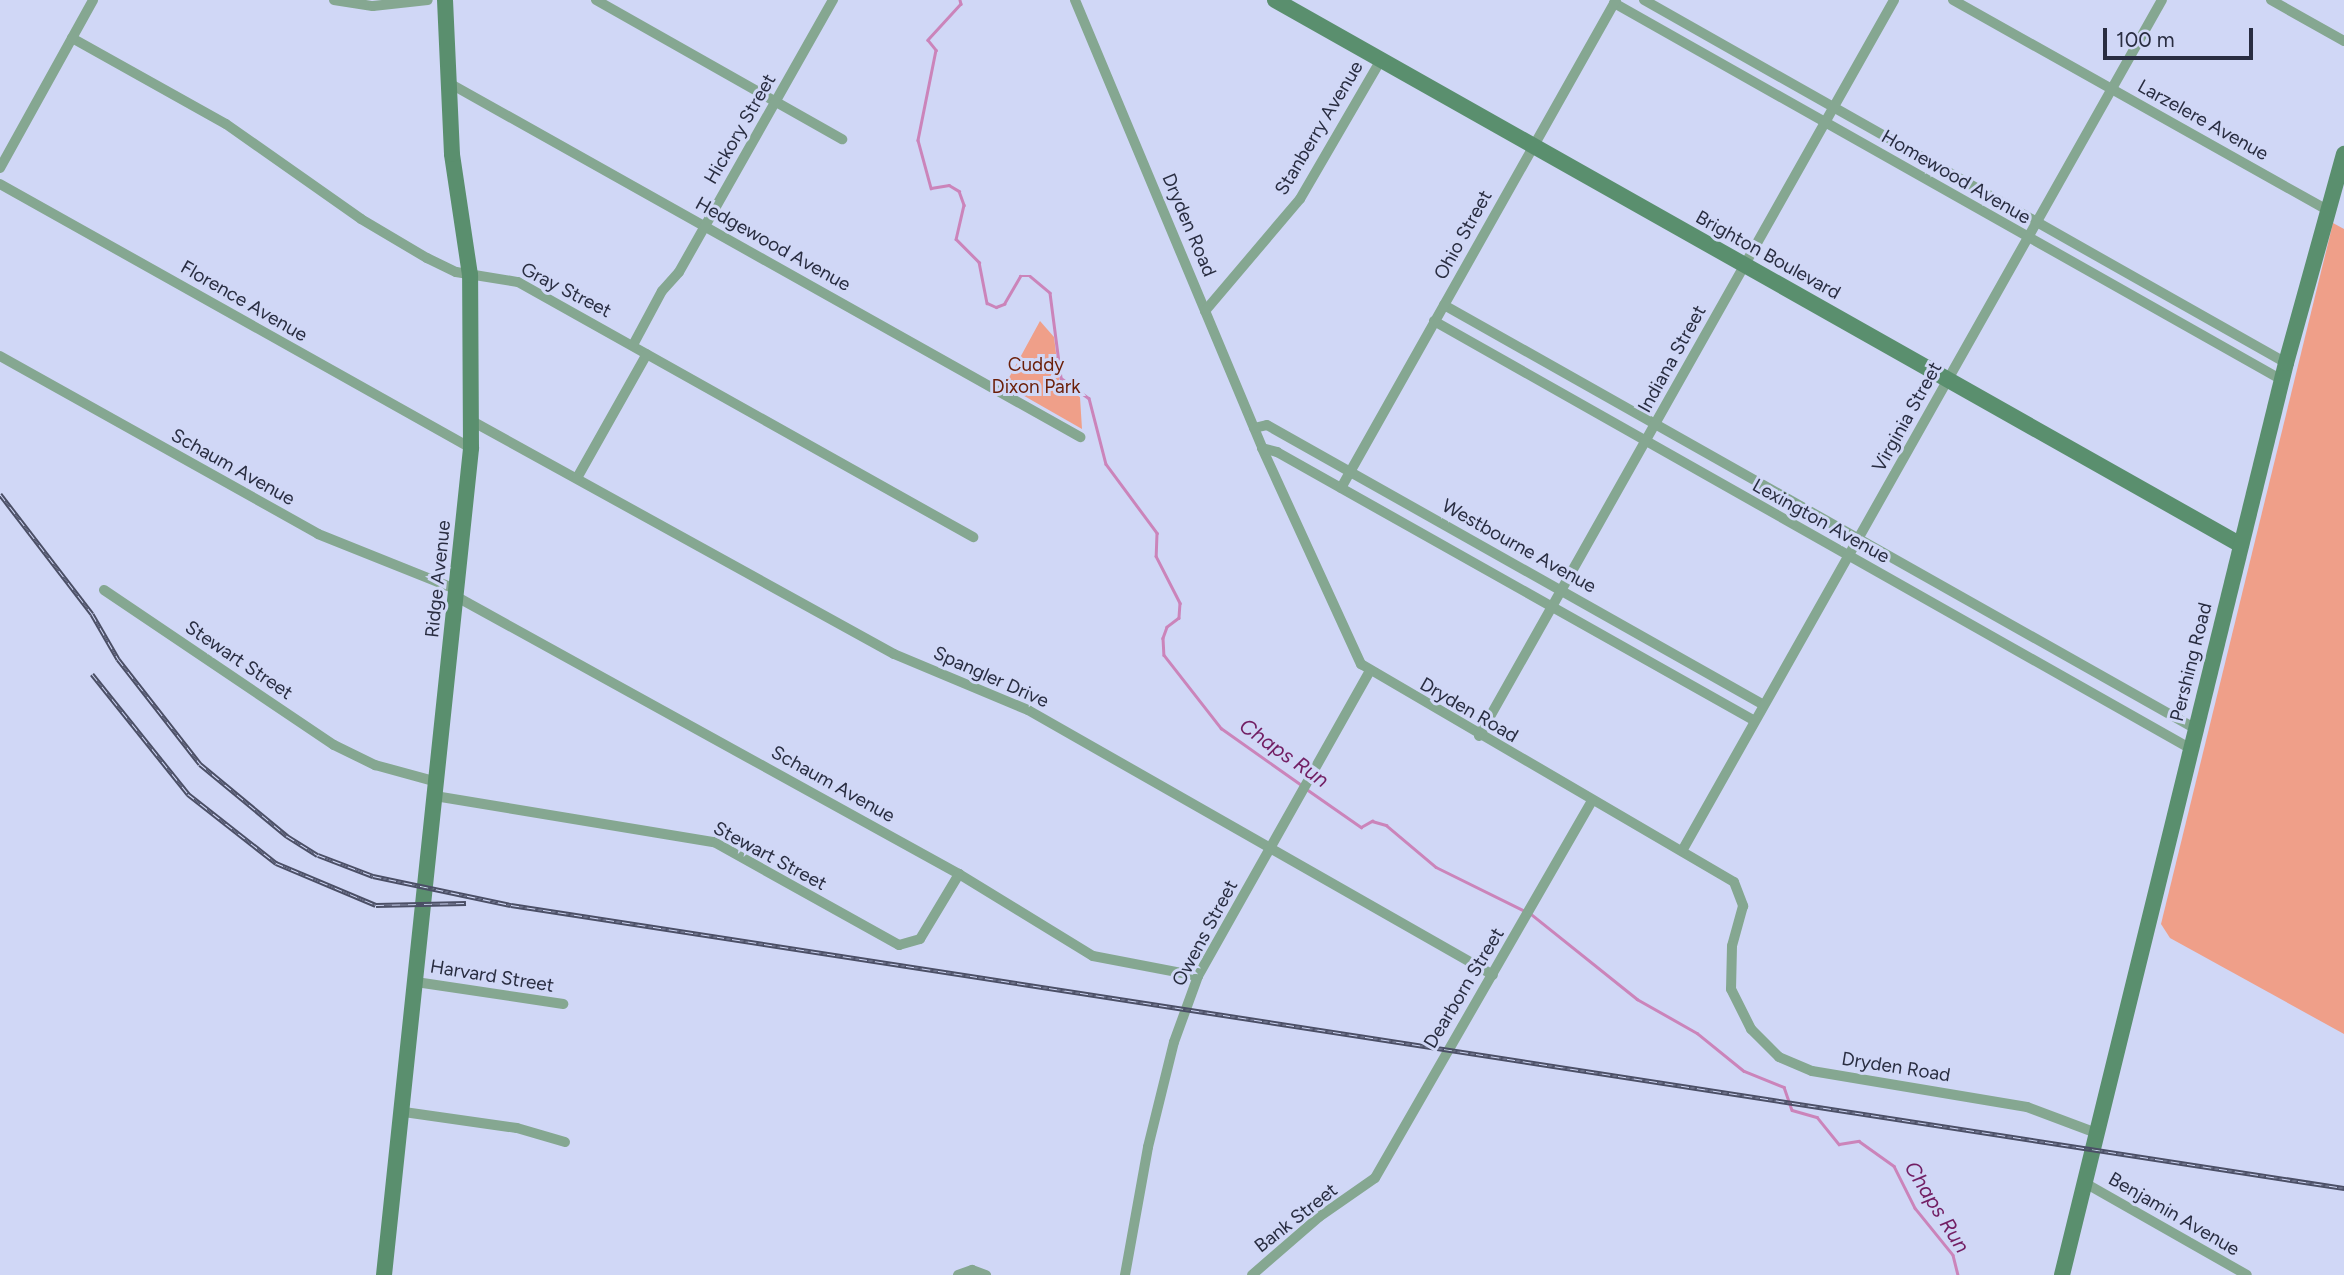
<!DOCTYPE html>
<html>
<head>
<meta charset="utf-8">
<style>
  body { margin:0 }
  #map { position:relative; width:2344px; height:1275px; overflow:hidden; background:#d0d7f6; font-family:Figtree,sans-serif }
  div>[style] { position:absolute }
  .green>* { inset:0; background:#ef9f89 }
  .stream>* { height:2.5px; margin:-1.25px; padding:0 1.25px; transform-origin:1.25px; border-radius:1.25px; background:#cb84ba }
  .street>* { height:10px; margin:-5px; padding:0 5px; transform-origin:5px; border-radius:5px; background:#85a791 }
  .secondary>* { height:16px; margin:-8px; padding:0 8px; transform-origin:8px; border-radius:8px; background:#5a8f6e }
  .rail>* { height:5px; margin-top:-2.5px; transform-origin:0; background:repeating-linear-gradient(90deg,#d0d7f6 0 8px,#4b4f66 0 16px); box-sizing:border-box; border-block:2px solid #4b4f66 }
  span { translate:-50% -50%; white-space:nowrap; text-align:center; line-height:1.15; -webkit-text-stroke:6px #d0d7f6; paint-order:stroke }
  .street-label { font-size:19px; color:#292d41 }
  .park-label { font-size:19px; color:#6b1e07 }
  .water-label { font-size:21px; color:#721e63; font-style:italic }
  .scale { position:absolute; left:2103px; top:28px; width:150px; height:32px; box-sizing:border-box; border:4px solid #292d41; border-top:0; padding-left:9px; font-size:21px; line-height:24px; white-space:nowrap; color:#292d41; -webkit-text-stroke:5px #d0d7f6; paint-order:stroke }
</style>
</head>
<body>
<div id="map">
  <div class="green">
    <div style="clip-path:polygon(2333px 223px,2344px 229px,2344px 1034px,2170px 938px,2161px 924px)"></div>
    <div style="clip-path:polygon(1040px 321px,1054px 337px,1060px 386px,1080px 397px,1082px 429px,1005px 385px)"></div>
  </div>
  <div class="stream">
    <div style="left:960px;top:0;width:4px;rotate:76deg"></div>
    <div style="left:961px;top:4px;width:49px;rotate:132.5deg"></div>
    <div style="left:928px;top:40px;width:13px;rotate:51deg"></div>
    <div style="left:936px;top:50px;width:92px;rotate:101.3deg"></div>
    <div style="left:918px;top:140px;width:50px;rotate:74.8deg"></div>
    <div style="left:931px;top:188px;width:18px;rotate:-9deg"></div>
    <div style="left:949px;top:185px;width:12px;rotate:31deg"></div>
    <div style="left:959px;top:191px;width:15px;rotate:70deg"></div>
    <div style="left:964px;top:205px;width:35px;rotate:103deg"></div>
    <div style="left:956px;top:239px;width:33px;rotate:45deg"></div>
    <div style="left:979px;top:262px;width:42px;rotate:79deg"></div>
    <div style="left:987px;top:303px;width:10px;rotate:24deg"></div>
    <div style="left:996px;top:307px;width:9px;rotate:-21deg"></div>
    <div style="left:1004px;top:304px;width:32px;rotate:-60deg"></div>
    <div style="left:1020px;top:276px;width:10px"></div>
    <div style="left:1030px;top:276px;width:26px;rotate:40deg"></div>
    <div style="left:1050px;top:293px;width:86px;rotate:82.6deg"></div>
    <div style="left:1061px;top:378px;width:34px;rotate:36deg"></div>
    <div style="left:1089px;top:398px;width:68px;rotate:75.6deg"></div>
    <div style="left:1106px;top:464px;width:86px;rotate:53.5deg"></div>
    <div style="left:1157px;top:533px;width:23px;rotate:92deg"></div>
    <div style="left:1156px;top:556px;width:53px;rotate:62.9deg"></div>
    <div style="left:1180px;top:603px;width:15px;rotate:94deg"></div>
    <div style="left:1179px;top:618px;width:15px;rotate:143deg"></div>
    <div style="left:1167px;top:627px;width:12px;rotate:110deg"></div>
    <div style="left:1163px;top:638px;width:17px;rotate:87deg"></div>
    <div style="left:1164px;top:655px;width:93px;rotate:52deg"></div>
    <div style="left:1221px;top:728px;width:100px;rotate:35.3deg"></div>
    <div style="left:1308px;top:790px;width:65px;rotate:34.9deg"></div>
    <div style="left:1361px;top:827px;width:13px;rotate:-29deg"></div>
    <div style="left:1372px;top:821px;width:15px;rotate:16deg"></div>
    <div style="left:1386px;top:825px;width:65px;rotate:40deg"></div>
    <div style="left:1436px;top:867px;width:99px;rotate:26.3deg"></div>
    <div style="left:1531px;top:914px;width:136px;rotate:38.7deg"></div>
    <div style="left:1637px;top:999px;width:69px;rotate:29.5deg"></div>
    <div style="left:1697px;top:1033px;width:60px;rotate:39deg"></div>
    <div style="left:1744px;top:1071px;width:43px;rotate:21.8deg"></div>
    <div style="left:1784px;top:1087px;width:24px;rotate:71deg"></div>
    <div style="left:1792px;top:1110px;width:26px;rotate:16deg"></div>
    <div style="left:1817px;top:1117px;width:35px;rotate:51deg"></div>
    <div style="left:1839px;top:1144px;width:20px;rotate:-9deg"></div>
    <div style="left:1859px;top:1141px;width:43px;rotate:35.5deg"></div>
    <div style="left:1894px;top:1166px;width:47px;rotate:63.4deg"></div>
    <div style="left:1915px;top:1208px;width:60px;rotate:51deg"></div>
    <div style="left:1953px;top:1255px;width:21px;rotate:76deg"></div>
  </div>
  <div class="street">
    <div style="left:334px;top:0;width:39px;rotate:9deg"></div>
    <div style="left:373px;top:6px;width:55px;rotate:-6.2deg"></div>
    <div style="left:596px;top:0;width:283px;rotate:29.5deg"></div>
    <div style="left:1075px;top:0;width:485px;rotate:67.3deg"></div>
    <div style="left:1262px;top:448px;width:238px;rotate:65.4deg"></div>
    <div style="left:1361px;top:664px;width:432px;rotate:30.3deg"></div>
    <div style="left:1734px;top:882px;width:26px;rotate:69deg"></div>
    <div style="left:1743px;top:906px;width:41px;rotate:105.4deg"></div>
    <div style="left:1732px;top:946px;width:43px;rotate:91.3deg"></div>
    <div style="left:1731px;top:989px;width:45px;rotate:63.4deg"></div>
    <div style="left:1751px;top:1029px;width:40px;rotate:45deg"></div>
    <div style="left:1779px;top:1057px;width:36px;rotate:23deg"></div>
    <div style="left:1812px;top:1071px;width:218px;rotate:9.5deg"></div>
    <div style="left:2027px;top:1107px;width:74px;rotate:20.6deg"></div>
    <div style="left:1644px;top:0;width:738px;rotate:29.48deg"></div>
    <div style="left:1953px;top:0;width:428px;rotate:29.3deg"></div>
    <div style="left:2271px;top:0;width:84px;rotate:29.3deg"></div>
    <div style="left:1614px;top:3px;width:767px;rotate:29.44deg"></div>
    <div style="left:72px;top:38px;width:176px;rotate:29.2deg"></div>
    <div style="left:226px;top:124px;width:165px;rotate:35.1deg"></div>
    <div style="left:361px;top:219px;width:77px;rotate:30.6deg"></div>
    <div style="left:427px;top:258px;width:32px;rotate:26deg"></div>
    <div style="left:456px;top:272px;width:63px;rotate:9.2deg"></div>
    <div style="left:518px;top:282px;width:522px;rotate:29.27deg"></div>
    <div style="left:449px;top:83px;width:724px;rotate:29.29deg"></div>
    <div style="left:0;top:168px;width:192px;rotate:-61deg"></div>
    <div style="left:0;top:184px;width:540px;rotate:29.27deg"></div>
    <div style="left:1444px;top:305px;width:863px;rotate:29.42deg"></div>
    <div style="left:1205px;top:311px;width:147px;rotate:-49.7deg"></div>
    <div style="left:1300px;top:199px;width:161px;rotate:-59.8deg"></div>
    <div style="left:1434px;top:321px;width:870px;rotate:29.48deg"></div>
    <div style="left:633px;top:345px;width:61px;rotate:-61.8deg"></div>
    <div style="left:662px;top:291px;width:25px;rotate:-48deg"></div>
    <div style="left:679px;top:272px;width:313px;rotate:-60.5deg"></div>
    <div style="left:0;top:356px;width:364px;rotate:29.2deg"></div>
    <div style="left:318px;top:534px;width:151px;rotate:21.8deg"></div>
    <div style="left:470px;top:420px;width:484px;rotate:28.9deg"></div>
    <div style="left:894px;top:654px;width:145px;rotate:22.7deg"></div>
    <div style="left:1028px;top:710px;width:535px;rotate:29.68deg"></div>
    <div style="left:1254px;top:428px;width:13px;rotate:-13deg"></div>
    <div style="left:1267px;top:425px;width:570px;rotate:29.4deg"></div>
    <div style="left:1262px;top:448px;width:16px;rotate:15deg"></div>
    <div style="left:1277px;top:452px;width:548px;rotate:29.37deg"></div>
    <div style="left:577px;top:478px;width:142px;rotate:-60.6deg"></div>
    <div style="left:1341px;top:488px;width:560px;rotate:-60.6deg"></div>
    <div style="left:104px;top:590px;width:277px;rotate:34deg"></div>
    <div style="left:334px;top:745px;width:46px;rotate:26deg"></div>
    <div style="left:375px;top:765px;width:64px;rotate:15.3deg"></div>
    <div style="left:457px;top:597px;width:573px;rotate:28.89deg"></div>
    <div style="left:959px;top:874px;width:157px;rotate:31.5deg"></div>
    <div style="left:1093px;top:956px;width:107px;rotate:10.8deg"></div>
    <div style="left:1479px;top:736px;width:845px;rotate:-60.58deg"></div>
    <div style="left:435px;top:796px;width:283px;rotate:9.4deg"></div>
    <div style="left:714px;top:842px;width:212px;rotate:29.1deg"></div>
    <div style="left:899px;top:945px;width:22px;rotate:-16deg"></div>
    <div style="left:920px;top:939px;width:76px;rotate:-59deg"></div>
    <div style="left:1682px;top:851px;width:977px;rotate:-60.58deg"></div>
    <div style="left:416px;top:982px;width:149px;rotate:8.5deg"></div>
    <div style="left:404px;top:1112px;width:114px;rotate:8.1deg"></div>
    <div style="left:517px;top:1128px;width:50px;rotate:16.3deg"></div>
    <div style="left:2085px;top:1183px;width:186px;rotate:29.6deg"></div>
    <div style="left:958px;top:1275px;width:15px;rotate:-20deg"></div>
    <div style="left:972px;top:1270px;width:15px;rotate:20deg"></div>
    <div style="left:1125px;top:1275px;width:130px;rotate:-79.8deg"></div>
    <div style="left:1148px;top:1147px;width:108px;rotate:-76.1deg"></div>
    <div style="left:1174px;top:1042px;width:70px;rotate:-70deg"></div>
    <div style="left:1198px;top:976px;width:348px;rotate:-60.6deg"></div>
    <div style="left:1252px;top:1275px;width:89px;rotate:-40.9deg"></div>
    <div style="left:1319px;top:1217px;width:68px;rotate:-34.9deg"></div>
    <div style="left:1375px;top:1178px;width:435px;rotate:-60.1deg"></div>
  </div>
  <div class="secondary">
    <div style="left:1275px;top:0;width:1109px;rotate:29.43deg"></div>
    <div style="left:384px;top:1275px;width:832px;rotate:-83.99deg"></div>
    <div style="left:471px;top:448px;width:173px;rotate:-90.3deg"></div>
    <div style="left:470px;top:275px;width:122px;rotate:-98.5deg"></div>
    <div style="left:452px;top:154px;width:154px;rotate:-92.6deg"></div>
    <div style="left:2062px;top:1275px;width:939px;rotate:-76.2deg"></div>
    <div style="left:2286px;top:363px;width:217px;rotate:-74.5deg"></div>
  </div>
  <div class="rail">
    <div style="left:0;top:494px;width:151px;rotate:52.5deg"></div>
    <div style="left:92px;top:614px;width:52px;rotate:60deg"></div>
    <div style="left:118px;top:659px;width:133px;rotate:52deg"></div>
    <div style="left:200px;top:764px;width:113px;rotate:39.6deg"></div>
    <div style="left:287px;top:836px;width:36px;rotate:32deg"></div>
    <div style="left:318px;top:855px;width:59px;rotate:20.9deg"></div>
    <div style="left:373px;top:876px;width:141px;rotate:11.9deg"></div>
    <div style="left:511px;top:905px;width:1855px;rotate:8.78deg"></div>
    <div style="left:92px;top:674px;width:154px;rotate:51.3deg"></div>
    <div style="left:188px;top:794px;width:112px;rotate:38.1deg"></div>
    <div style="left:276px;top:863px;width:108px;rotate:22.8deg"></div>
    <div style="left:376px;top:905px;width:90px;rotate:-1.3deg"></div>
  </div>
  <div class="street-label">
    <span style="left:2203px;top:120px;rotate:29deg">Larzelere Avenue</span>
    <span style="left:1319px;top:128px;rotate:-59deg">Stanberry Avenue</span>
    <span style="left:740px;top:129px;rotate:-60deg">Hickory Street</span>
    <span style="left:1956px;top:177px;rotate:30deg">Homewood Avenue</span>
    <span style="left:1189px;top:225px;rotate:67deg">Dryden Road</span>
    <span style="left:1463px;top:235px;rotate:-61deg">Ohio Street</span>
    <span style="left:773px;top:244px;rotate:29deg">Hedgewood Avenue</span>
    <span style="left:1768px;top:255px;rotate:29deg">Brighton Boulevard</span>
    <span style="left:566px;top:290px;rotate:27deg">Gray Street</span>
    <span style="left:244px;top:301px;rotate:30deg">Florence Avenue</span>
    <span style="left:1672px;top:359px;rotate:-61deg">Indiana Street</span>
    <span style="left:1907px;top:417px;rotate:-61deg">Virginia Street</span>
    <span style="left:233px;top:467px;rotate:29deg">Schaum Avenue</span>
    <span style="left:1821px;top:521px;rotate:29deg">Lexington Avenue</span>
    <span style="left:1519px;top:546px;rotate:29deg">Westbourne Avenue</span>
    <span style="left:438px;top:579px;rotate:-84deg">Ridge Avenue</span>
    <span style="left:239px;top:660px;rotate:34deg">Stewart Street</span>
    <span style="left:2191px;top:662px;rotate:-76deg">Pershing Road</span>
    <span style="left:991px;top:677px;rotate:24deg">Spangler Drive</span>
    <span style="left:1469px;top:710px;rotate:30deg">Dryden Road</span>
    <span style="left:833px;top:784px;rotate:29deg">Schaum Avenue</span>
    <span style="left:770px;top:856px;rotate:28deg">Stewart Street</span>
    <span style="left:1205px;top:933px;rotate:-62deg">Owens Street</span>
    <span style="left:492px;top:976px;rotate:9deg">Harvard Street</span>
    <span style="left:1464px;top:988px;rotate:-59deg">Dearborn Street</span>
    <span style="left:1896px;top:1067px;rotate:9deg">Dryden Road</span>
    <span style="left:2174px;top:1214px;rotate:30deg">Benjamin Avenue</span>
    <span style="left:1296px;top:1218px;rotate:-38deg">Bank Street</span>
  </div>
  <div class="park-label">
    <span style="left:1036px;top:376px">Cuddy<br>Dixon Park</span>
  </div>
  <div class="water-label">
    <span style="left:1284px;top:753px;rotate:35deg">Chaps Run</span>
    <span style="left:1937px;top:1207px;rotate:58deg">Chaps Run</span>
  </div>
  <div class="scale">100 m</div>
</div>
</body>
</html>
